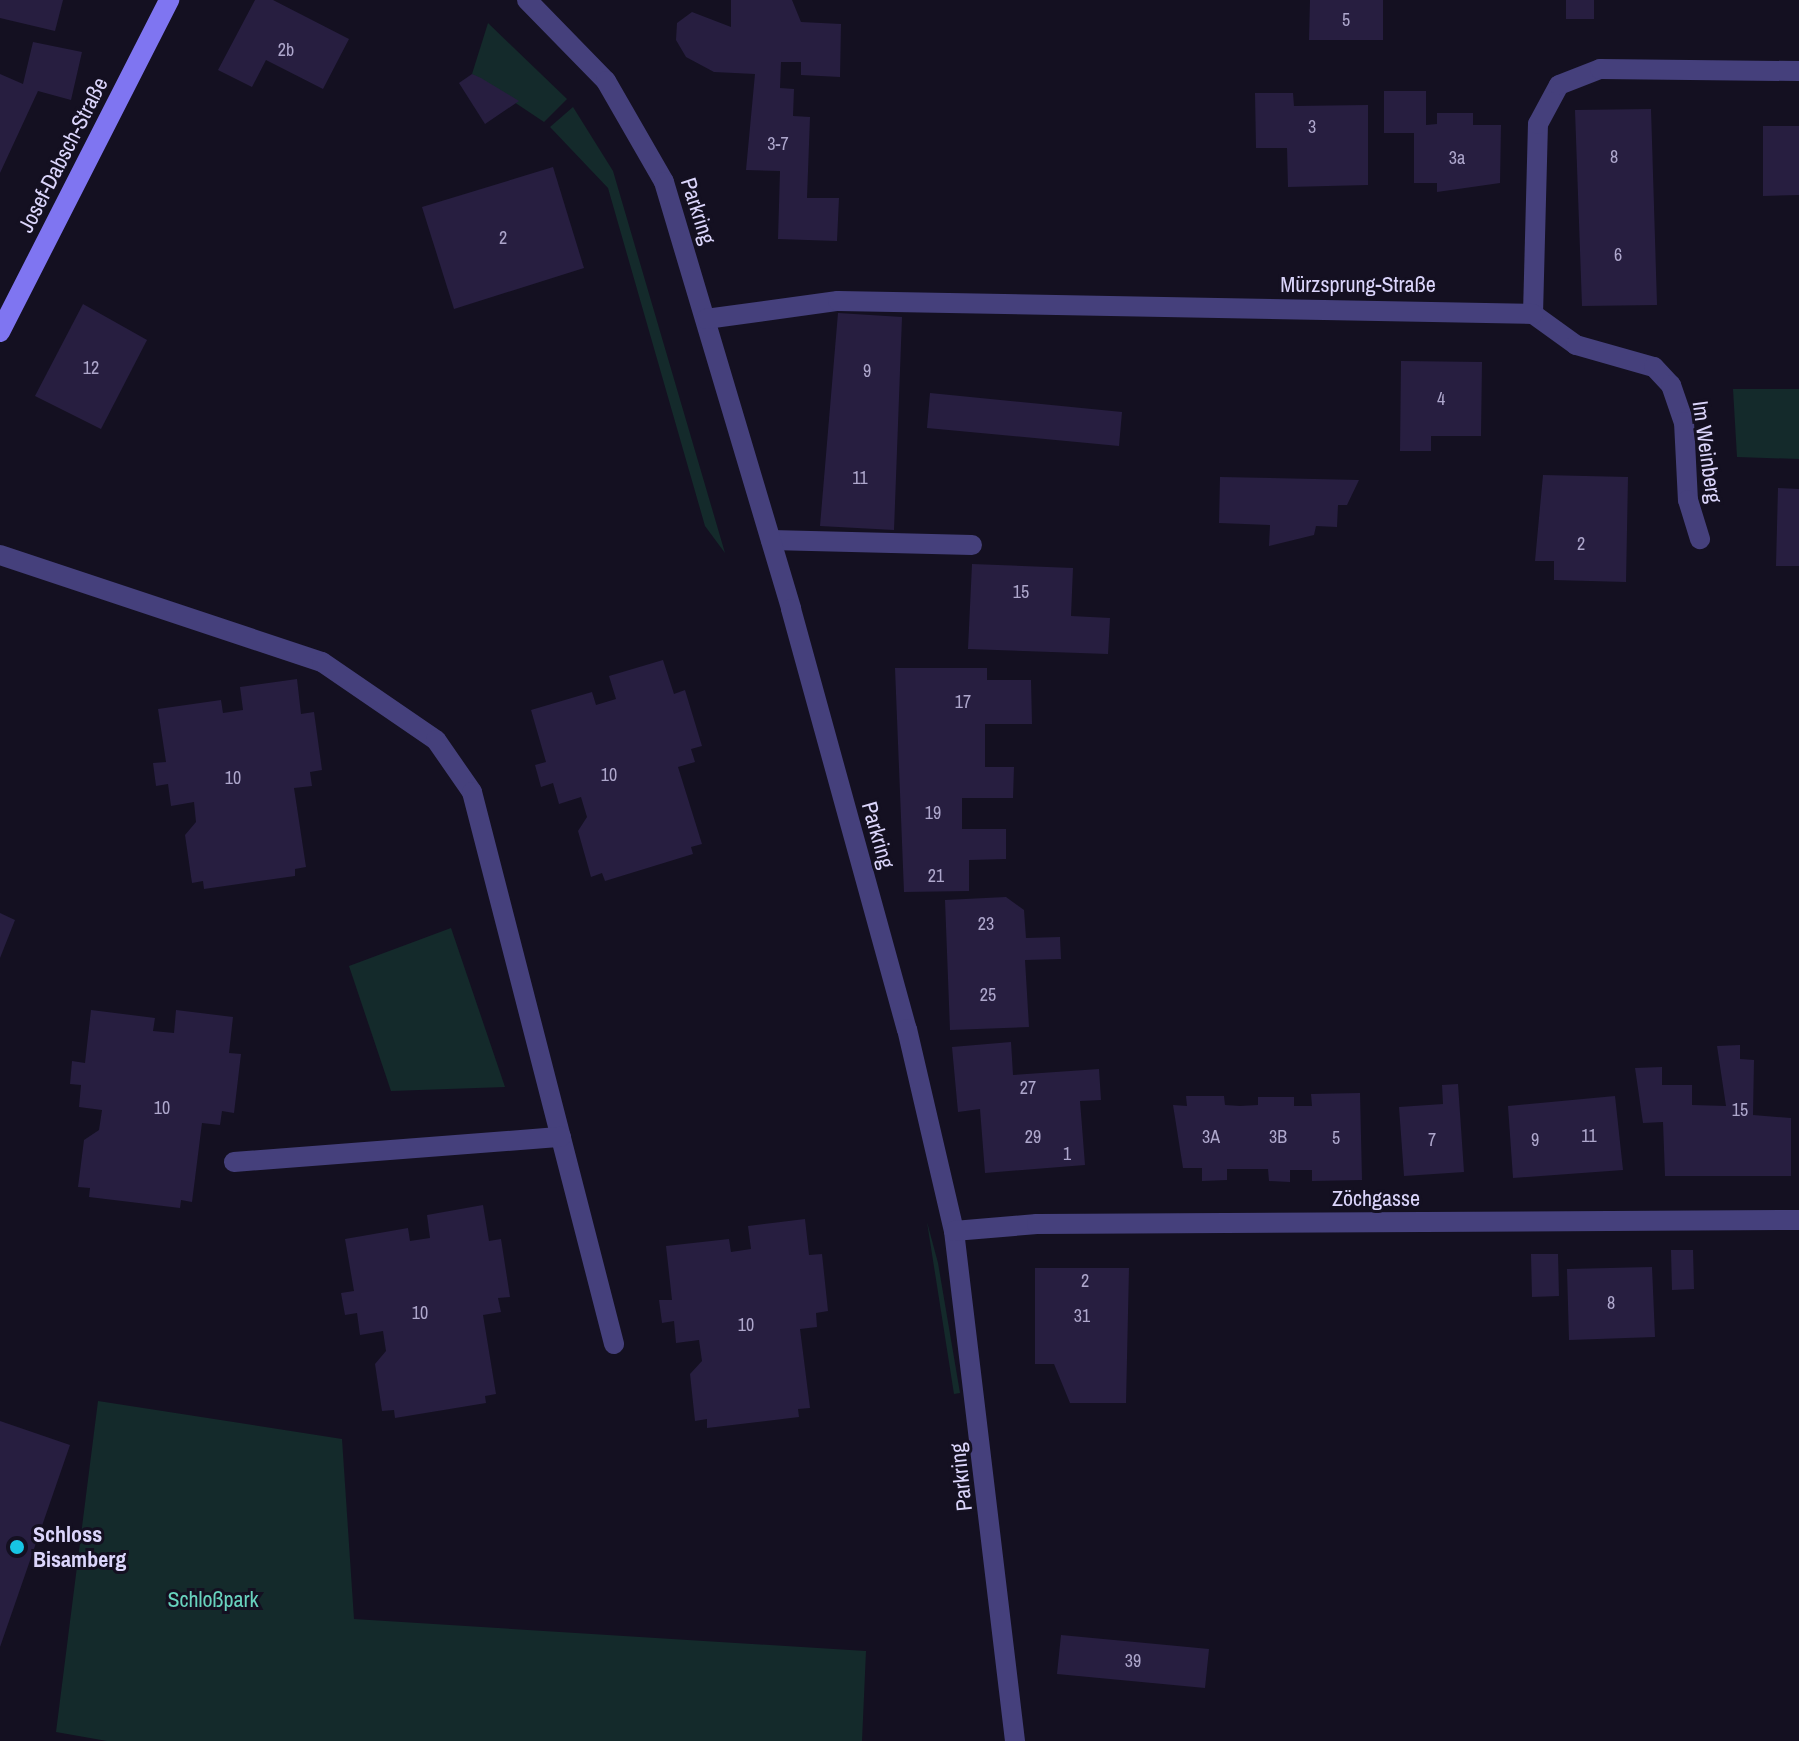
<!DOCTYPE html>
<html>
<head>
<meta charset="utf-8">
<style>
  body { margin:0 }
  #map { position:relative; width:1799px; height:1741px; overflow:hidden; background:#141021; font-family:"Archivo Narrow",sans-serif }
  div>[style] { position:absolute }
  .green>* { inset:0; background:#142a2b }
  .building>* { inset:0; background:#271e40 }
  .lane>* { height:20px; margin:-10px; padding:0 10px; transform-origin:10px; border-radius:10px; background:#45407c }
  .street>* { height:20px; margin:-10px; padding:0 10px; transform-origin:10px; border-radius:10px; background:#45407c }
  .secondary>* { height:20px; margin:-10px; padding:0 10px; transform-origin:10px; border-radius:10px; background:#7f75f1 }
  .dots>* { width:22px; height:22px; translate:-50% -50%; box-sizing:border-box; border:4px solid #141021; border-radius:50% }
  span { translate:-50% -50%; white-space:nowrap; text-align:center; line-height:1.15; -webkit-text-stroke:6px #141021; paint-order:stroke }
  .number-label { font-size:18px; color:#aea7cc }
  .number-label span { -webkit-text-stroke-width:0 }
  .street-label { font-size:22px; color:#dbd5fb }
  .poi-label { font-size:22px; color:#dbd5fb; font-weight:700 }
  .left { translate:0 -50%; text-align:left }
  .park-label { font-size:22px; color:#68d3be }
</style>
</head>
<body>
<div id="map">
  <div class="green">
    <div style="clip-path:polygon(488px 23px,567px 99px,544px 122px,472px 74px)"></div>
    <div style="clip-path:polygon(573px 107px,613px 171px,725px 553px,705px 526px,608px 188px,550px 127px)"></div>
    <div style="clip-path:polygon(1733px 389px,1799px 389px,1799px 459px,1737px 457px)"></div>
    <div style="clip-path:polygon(451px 928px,505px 1087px,391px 1091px,349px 966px)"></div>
    <div style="clip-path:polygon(927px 1222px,938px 1263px,960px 1393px,954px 1394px)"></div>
    <div style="clip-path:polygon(98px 1401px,342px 1439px,354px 1619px,866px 1651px,862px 1741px,107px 1741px,56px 1732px)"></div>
  </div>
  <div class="building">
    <div style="clip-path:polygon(0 0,63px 0,55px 31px,0 18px)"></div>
    <div style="clip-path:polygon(255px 0,273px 0,349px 39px,323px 89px,266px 60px,252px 87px,218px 70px)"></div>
    <div style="clip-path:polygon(731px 0,792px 0,801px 22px,841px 24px,840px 77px,801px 75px,801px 62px,781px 62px,780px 88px,794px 89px,793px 116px,810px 117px,807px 198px,839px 198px,837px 241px,778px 239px,780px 171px,746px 170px,755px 74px,714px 72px,686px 57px,676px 40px,677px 23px,692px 12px,731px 27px)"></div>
    <div style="clip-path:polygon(1310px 0,1383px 0,1383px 40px,1309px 40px)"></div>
    <div style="clip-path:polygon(1566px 0,1594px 0,1594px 19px,1566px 19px)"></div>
    <div style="clip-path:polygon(33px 42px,82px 52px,71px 100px,38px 91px,0 173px,0 74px,23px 84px)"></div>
    <div style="clip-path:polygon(472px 74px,481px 78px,519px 101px,485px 124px,459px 83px)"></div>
    <div style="clip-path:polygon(1384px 91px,1426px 91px,1426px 125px,1437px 124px,1437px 113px,1473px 113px,1473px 125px,1501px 125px,1500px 183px,1437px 192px,1437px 183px,1414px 183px,1414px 133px,1384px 133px)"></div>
    <div style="clip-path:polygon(1255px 93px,1293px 93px,1294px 106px,1368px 105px,1368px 185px,1288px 187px,1287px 148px,1256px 148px)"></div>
    <div style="clip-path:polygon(1651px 109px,1657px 305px,1582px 306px,1575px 110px)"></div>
    <div style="clip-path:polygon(1763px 126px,1799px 126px,1799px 195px,1763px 196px)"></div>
    <div style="clip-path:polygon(553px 167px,584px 268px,454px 309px,422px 207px)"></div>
    <div style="clip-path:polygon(83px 304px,147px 340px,101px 429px,35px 396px)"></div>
    <div style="clip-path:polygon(838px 313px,902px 317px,894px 530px,820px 526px)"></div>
    <div style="clip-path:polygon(1401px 361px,1482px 362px,1481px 436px,1431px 436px,1431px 451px,1400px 451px)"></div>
    <div style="clip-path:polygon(930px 393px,1122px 412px,1119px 446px,927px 428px)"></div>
    <div style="clip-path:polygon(1543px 475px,1628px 477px,1626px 582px,1554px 580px,1554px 561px,1535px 561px)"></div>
    <div style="clip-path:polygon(1220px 477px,1359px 480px,1347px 505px,1338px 505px,1337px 527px,1316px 526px,1314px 535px,1269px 546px,1270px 525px,1219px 523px)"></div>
    <div style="clip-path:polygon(1778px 488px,1799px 489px,1799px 566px,1776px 566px)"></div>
    <div style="clip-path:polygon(972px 564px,1073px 568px,1071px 616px,1110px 618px,1108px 654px,968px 649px)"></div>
    <div style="clip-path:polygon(663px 660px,674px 694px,685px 690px,702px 746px,691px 749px,695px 762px,678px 767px,702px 844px,691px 847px,693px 854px,605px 881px,602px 873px,591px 877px,578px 831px,587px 817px,581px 797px,559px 804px,553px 783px,541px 787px,535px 765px,546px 762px,531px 710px,592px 692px,596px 705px,616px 699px,609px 676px)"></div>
    <div style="clip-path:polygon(895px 668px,987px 668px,987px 680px,1031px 680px,1032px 724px,985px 724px,985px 767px,1014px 767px,1013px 798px,962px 798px,962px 829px,1006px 829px,1006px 859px,969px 860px,969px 891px,904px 892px)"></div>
    <div style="clip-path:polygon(297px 679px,301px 714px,314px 712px,322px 770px,310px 772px,312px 786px,294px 788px,306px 867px,295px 869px,295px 876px,204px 889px,203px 881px,192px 883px,185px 835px,196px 822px,194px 802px,171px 806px,168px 784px,156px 786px,153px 763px,166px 762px,158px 709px,221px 700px,223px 713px,243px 710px,240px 687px)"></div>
    <div style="clip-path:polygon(1006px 897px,1024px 910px,1026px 938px,1060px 937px,1061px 959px,1025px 960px,1029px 1027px,950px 1030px,945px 900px)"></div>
    <div style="clip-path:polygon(0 913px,15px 920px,0 958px)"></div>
    <div style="clip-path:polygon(91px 1010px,155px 1018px,153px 1031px,174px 1033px,176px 1010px,233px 1017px,229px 1053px,241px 1054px,234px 1113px,222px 1111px,220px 1125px,202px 1123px,192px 1202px,181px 1200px,180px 1208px,89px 1197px,90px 1188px,78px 1187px,84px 1140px,99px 1130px,102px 1110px,79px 1107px,81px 1085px,70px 1084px,72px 1061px,85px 1063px)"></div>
    <div style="clip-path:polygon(1011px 1042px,1013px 1075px,1099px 1069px,1101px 1100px,1080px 1101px,1085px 1165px,985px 1173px,980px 1109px,958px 1112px,952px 1047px)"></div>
    <div style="clip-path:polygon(1740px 1045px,1740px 1059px,1754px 1060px,1753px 1115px,1791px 1118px,1791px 1176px,1665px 1176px,1663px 1122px,1643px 1123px,1635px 1068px,1662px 1067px,1662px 1085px,1692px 1085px,1692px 1105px,1726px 1106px,1717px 1046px)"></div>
    <div style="clip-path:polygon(1458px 1084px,1464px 1172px,1404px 1176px,1399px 1107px,1443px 1104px,1442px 1085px)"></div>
    <div style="clip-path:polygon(1360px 1093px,1362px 1180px,1312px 1181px,1312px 1170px,1290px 1170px,1290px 1182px,1269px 1181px,1268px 1169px,1227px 1169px,1227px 1180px,1202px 1181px,1202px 1168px,1183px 1168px,1173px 1105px,1187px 1106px,1186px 1096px,1224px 1096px,1225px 1105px,1240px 1106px,1258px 1105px,1258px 1097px,1294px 1097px,1294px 1106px,1312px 1106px,1311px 1094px)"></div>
    <div style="clip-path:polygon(1615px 1096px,1623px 1170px,1513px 1178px,1508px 1106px)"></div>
    <div style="clip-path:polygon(483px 1205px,489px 1241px,501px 1239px,510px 1297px,498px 1298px,501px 1312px,483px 1315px,496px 1394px,485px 1396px,486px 1403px,395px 1418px,394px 1410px,382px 1411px,375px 1364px,386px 1351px,383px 1331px,360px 1335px,357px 1313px,345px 1315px,341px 1293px,354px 1291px,345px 1239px,408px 1228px,410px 1241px,430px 1238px,427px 1215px)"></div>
    <div style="clip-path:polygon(805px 1219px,809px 1255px,822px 1254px,828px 1311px,816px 1313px,817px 1327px,800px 1329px,810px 1408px,798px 1409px,799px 1417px,707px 1428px,707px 1419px,695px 1421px,690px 1374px,702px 1361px,699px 1340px,676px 1343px,674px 1321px,662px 1323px,659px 1300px,672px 1300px,666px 1246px,729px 1239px,731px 1252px,751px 1249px,748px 1226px)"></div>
    <div style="clip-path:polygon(1671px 1250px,1693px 1250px,1694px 1289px,1672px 1290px)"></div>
    <div style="clip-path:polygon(1531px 1254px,1558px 1254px,1559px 1296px,1532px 1297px)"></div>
    <div style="clip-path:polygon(1652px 1267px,1655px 1337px,1569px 1340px,1567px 1269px)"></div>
    <div style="clip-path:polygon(1035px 1268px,1129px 1268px,1126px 1403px,1070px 1403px,1054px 1364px,1035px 1364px)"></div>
    <div style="clip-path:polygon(0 1421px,70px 1445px,0 1647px)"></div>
    <div style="clip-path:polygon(1061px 1635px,1209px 1649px,1205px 1688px,1057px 1674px)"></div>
  </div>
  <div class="lane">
    <div style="left:771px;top:540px;width:201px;rotate:1.4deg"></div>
    <div style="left:0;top:555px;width:339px;rotate:18.4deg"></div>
    <div style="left:322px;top:662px;width:138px;rotate:34.4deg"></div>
    <div style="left:436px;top:740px;width:63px;rotate:55.3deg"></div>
    <div style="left:472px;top:792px;width:570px;rotate:75.57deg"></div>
    <div style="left:234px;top:1162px;width:328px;rotate:-4.4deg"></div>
  </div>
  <div class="street">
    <div style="left:527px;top:0;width:113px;rotate:45.7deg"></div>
    <div style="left:606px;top:81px;width:116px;rotate:60.1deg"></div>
    <div style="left:664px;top:182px;width:445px;rotate:73.4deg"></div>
    <div style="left:791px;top:609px;width:436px;rotate:74.6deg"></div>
    <div style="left:907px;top:1029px;width:207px;rotate:76.9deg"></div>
    <div style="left:954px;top:1231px;width:514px;rotate:83.18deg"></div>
    <div style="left:1533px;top:314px;width:190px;rotate:-88.5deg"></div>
    <div style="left:1538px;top:124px;width:44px;rotate:-61.7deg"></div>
    <div style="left:1559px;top:85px;width:44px;rotate:-21.3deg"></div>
    <div style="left:1600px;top:69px;width:199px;rotate:0.6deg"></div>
    <div style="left:1533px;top:314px;width:53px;rotate:35.8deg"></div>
    <div style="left:1576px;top:345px;width:81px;rotate:15.8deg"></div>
    <div style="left:1654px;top:367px;width:25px;rotate:47deg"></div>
    <div style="left:1671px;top:385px;width:39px;rotate:71deg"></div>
    <div style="left:1684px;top:422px;width:78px;rotate:87.1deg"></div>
    <div style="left:1688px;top:500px;width:41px;rotate:72.9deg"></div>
    <div style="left:706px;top:319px;width:133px;rotate:-7.8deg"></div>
    <div style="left:838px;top:301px;width:695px;rotate:1.07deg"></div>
    <div style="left:954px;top:1231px;width:83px;rotate:-4.8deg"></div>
    <div style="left:1037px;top:1224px;width:762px;rotate:-0.3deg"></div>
  </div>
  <div class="secondary">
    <div style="left:0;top:332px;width:373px;rotate:-63deg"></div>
  </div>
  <div class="dots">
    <div style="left:17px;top:1547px;background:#17c5e4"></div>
  </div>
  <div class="number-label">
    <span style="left:1346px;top:20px">5</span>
    <span style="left:286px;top:50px">2b</span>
    <span style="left:1312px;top:127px">3</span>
    <span style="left:778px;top:144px">3-7</span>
    <span style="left:1614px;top:157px">8</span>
    <span style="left:1457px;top:158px">3a</span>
    <span style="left:503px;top:238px">2</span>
    <span style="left:1618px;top:255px">6</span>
    <span style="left:91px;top:368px">12</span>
    <span style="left:867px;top:371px">9</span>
    <span style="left:1441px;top:399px">4</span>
    <span style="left:860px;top:478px">11</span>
    <span style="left:1581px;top:544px">2</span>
    <span style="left:1021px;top:592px">15</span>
    <span style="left:963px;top:702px">17</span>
    <span style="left:609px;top:775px">10</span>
    <span style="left:233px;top:778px">10</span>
    <span style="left:933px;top:813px">19</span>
    <span style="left:936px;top:876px">21</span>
    <span style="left:986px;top:924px">23</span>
    <span style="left:988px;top:995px">25</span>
    <span style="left:1028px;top:1088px">27</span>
    <span style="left:162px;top:1108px">10</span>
    <span style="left:1740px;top:1110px">15</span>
    <span style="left:1589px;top:1136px">11</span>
    <span style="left:1033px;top:1137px">29</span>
    <span style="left:1211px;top:1137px">3A</span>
    <span style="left:1278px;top:1137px">3B</span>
    <span style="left:1336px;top:1138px">5</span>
    <span style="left:1432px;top:1140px">7</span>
    <span style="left:1535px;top:1140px">9</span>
    <span style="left:1067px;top:1154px">1</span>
    <span style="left:1085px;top:1281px">2</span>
    <span style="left:1611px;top:1303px">8</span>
    <span style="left:420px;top:1313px">10</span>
    <span style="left:1082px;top:1316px">31</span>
    <span style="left:746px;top:1325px">10</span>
    <span style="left:1133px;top:1661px">39</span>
  </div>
  <div class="street-label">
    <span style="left:63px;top:155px;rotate:-63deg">Josef-Dabsch-Straße</span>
    <span style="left:698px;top:211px;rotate:72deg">Parkring</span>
    <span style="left:1358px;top:285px">Mürzsprung-Straße</span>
    <span style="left:1707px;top:452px;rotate:82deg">Im Weinberg</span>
    <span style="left:878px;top:835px;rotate:74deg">Parkring</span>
    <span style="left:1376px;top:1199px">Zöchgasse</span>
    <span style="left:961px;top:1477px;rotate:-96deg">Parkring</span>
  </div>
  <div class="poi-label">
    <span class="left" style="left:33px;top:1547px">Schloss<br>Bisamberg</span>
  </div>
  <div class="park-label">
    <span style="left:213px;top:1600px">Schloßpark</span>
  </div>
</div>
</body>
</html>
